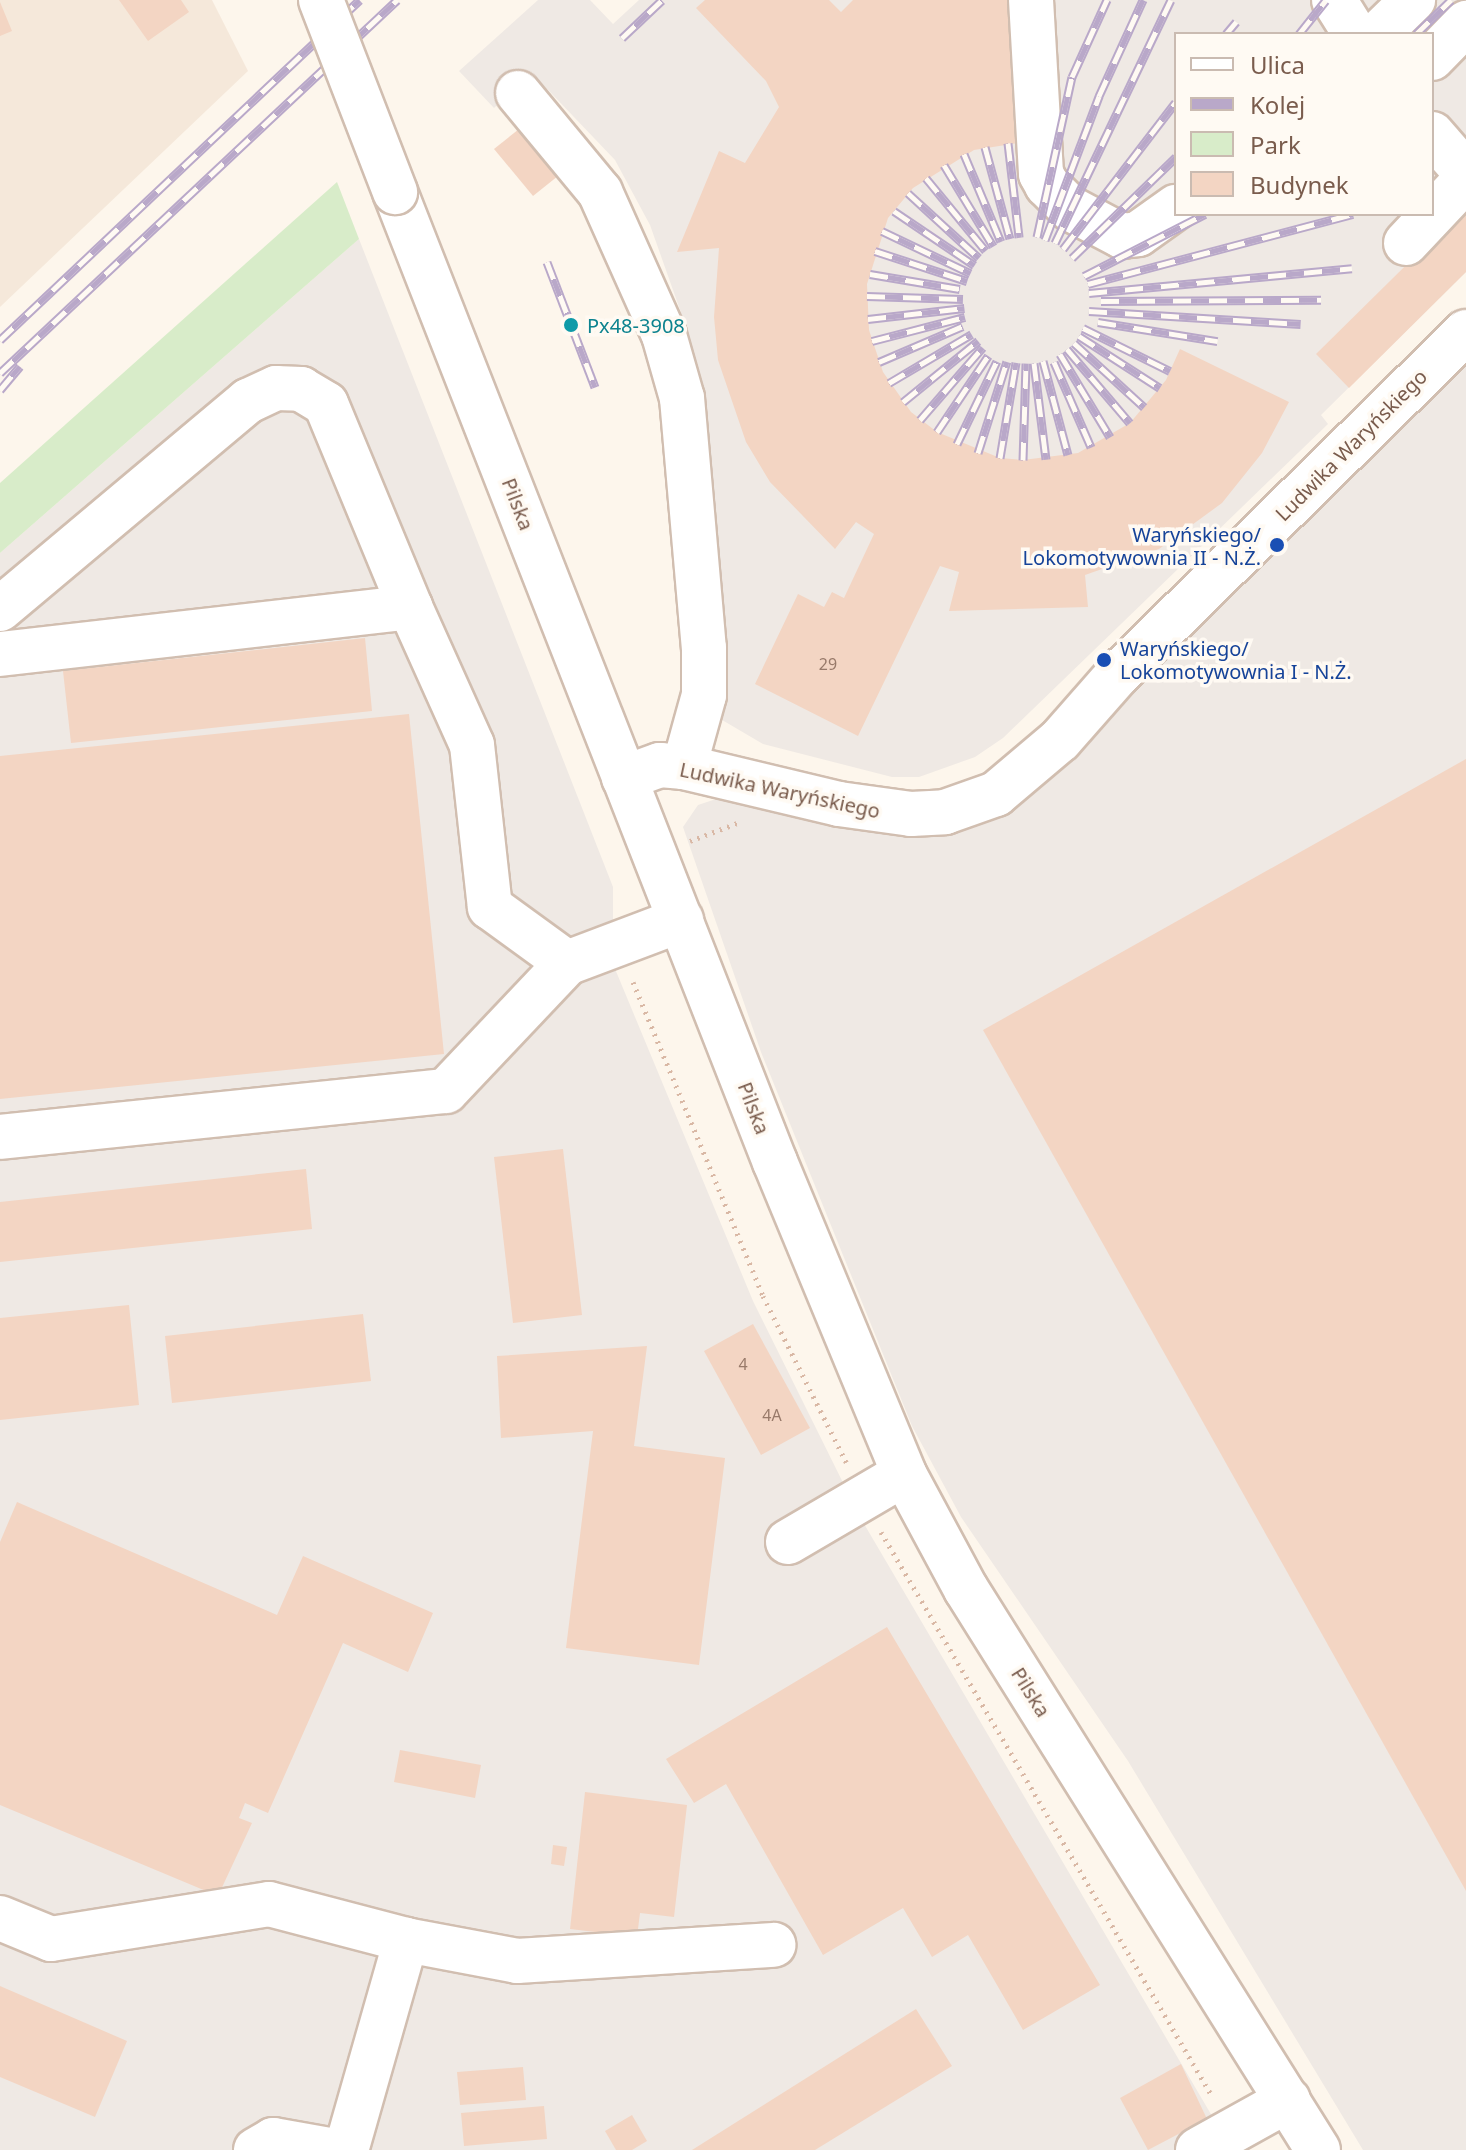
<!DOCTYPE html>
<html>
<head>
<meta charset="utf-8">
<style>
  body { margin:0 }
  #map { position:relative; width:1466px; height:2150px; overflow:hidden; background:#fdf6ec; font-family:"Noto Sans",sans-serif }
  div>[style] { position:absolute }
  .residential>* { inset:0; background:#f5e8da }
  .industrial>* { inset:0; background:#efe9e4 }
  .green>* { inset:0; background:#d8ecc9 }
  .building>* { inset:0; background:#f3d5c3 }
  .path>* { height:5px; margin-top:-2.5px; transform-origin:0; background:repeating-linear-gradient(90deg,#d9b8a5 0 2px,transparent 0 8px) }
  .roads { filter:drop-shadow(2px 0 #d1beb0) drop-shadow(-2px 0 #d1beb0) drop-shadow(0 2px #d1beb0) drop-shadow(0 -2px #d1beb0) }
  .minor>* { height:44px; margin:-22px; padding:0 22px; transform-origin:22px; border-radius:22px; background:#fff }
  .rail>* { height:9px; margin-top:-4.5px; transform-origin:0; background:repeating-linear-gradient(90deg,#fffaf3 0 18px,#b9a8c9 0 36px); box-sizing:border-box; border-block:2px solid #b9a8c9 }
  .bridges { filter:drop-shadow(2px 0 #d1beb0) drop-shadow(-2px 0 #d1beb0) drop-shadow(0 2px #d1beb0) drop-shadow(0 -2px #d1beb0) }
  .minor-bridge>* { height:44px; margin:-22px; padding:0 22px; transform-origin:22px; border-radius:22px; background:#fff }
  .dots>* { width:22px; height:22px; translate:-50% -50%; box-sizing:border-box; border:4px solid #fffaf3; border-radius:50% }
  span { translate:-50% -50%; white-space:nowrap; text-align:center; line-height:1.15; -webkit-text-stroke:7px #fffaf3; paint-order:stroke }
  .number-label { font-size:16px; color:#987a6a }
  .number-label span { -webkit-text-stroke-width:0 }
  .culture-label { font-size:20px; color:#0d838f }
  .left { translate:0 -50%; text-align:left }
  .street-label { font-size:20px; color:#7a5c4d }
  .transit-label { font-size:20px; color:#164399 }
  .right { translate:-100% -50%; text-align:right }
  .legend { position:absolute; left:1174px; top:32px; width:260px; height:184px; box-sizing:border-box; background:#fffaf3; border:2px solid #cabbb1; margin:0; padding:10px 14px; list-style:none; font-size:24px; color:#7a5c4d }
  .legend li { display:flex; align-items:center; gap:16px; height:40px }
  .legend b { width:40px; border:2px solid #cabbb1 }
</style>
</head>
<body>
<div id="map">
  <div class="residential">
    <div style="clip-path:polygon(0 0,212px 0,248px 71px,0 307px)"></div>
  </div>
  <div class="industrial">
    <div style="clip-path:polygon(evenodd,538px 0,590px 0,613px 24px,639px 0,1466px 0,1466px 272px,1321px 415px,1328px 424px,1003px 738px,975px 757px,919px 777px,892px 777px,763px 744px,717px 717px,724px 646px,707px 424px,690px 338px,650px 225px,615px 160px,531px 72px,494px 108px,459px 71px,538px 0,1176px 34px,1432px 34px,1432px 214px,1176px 214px,1176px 34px)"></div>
    <div style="clip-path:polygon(359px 239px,613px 887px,613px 964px,753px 1301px,860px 1517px,1232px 2150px,0 2150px,0 553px)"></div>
    <div style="clip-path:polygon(1466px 355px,1466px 2150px,1363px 2150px,1128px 1761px,961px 1517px,912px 1426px,761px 1052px,683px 827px,698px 805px,722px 797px,948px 828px)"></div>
  </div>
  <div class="green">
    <div style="clip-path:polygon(337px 182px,359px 239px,0 553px,0 483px)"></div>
  </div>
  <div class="building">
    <div style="clip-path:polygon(119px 0,181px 0,189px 12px,148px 41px)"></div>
    <div style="clip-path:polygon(705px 0,829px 0,841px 12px,853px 0,1017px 0,1031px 141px,974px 150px,913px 188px,888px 218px,867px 284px,869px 330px,883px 372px,911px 412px,937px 432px,1000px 458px,1023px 460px,1078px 453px,1130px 423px,1166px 380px,1180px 349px,1289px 402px,1262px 453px,1222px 503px,1159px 549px,1085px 575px,1088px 607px,949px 611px,959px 572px,940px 566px,858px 736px,755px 684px,798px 594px,824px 607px,832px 592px,844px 598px,874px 534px,856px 522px,835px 549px,770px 482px,746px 442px,718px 360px,714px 317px,719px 248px,677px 252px,719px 151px,745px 163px,779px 107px,766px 81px,696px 8px)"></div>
    <div style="clip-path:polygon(0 2px,12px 31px,0 36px)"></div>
    <div style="clip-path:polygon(519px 129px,558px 176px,533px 196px,494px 149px)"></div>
    <div style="clip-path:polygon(1466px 206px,1466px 272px,1349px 388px,1316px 354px)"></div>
    <div style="clip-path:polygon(365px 638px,372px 711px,71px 743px,63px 671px)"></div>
    <div style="clip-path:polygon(409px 714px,444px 1054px,0 1099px,0 756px)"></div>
    <div style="clip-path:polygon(1466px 759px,1466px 1891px,983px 1030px)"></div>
    <div style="clip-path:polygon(563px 1149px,582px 1315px,513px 1323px,494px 1157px)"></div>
    <div style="clip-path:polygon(306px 1169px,312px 1229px,0 1262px,0 1202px)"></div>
    <div style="clip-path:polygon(129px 1305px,139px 1405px,0 1420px,0 1318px)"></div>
    <div style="clip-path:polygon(363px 1314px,371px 1381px,172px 1403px,165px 1336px)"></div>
    <div style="clip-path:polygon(753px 1324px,810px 1428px,761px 1455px,704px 1351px)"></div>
    <div style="clip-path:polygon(647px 1346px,634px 1446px,725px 1458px,699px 1665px,566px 1648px,593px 1431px,501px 1438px,497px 1356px)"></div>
    <div style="clip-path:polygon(17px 1502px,277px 1615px,303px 1556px,433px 1613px,408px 1672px,343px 1643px,268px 1813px,245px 1803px,239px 1818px,252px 1823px,218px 1896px,0 1805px,0 1542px)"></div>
    <div style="clip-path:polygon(887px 1627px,1100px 1985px,1023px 2030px,968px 1935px,932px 1957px,903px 1908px,823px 1955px,726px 1784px,694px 1803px,666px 1759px)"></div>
    <div style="clip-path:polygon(400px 1750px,481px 1765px,475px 1798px,394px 1782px)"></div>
    <div style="clip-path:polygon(585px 1792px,687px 1805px,674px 1917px,640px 1913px,637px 1937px,570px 1929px)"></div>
    <div style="clip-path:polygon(553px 1845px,567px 1847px,564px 1866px,551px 1864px)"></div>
    <div style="clip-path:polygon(0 1986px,127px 2041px,95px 2117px,0 2077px)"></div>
    <div style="clip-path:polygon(916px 2009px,952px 2066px,815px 2150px,692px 2150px)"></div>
    <div style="clip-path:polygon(1181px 2064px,1207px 2119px,1148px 2150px,1120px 2098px)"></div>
    <div style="clip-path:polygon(523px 2067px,526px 2100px,460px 2105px,457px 2072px)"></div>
    <div style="clip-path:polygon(544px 2106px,547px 2139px,464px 2146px,461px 2113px)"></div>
    <div style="clip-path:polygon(632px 2115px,647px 2141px,632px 2150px,616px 2150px,605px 2131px)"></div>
  </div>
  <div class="path">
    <div style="left:690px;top:841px;width:53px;rotate:-20.8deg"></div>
    <div style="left:633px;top:982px;width:340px;rotate:67.5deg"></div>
    <div style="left:763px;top:1296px;width:186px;rotate:63.4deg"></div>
    <div style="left:881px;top:1532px;width:654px;rotate:59.59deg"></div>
  </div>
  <div class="roads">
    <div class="minor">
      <div style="left:1031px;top:0;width:174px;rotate:86.7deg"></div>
      <div style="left:1041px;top:174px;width:13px;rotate:61deg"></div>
      <div style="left:1047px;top:185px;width:34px;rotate:45deg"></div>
      <div style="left:1071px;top:209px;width:58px;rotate:27.9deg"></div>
      <div style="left:1122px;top:236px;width:16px;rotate:-7deg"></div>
      <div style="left:1138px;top:234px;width:47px;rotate:-35.4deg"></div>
      <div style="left:1334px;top:0;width:40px;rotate:58deg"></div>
      <div style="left:1378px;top:34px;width:49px;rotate:-44.2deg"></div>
      <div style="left:1432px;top:58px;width:49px;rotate:-45.8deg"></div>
      <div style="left:518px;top:93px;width:129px;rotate:50.4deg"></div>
      <div style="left:600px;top:192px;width:157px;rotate:65.9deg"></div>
      <div style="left:664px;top:335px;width:66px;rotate:74.1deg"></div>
      <div style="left:682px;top:398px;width:251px;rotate:85deg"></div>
      <div style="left:704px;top:648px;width:47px;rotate:90deg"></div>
      <div style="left:704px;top:695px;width:75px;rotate:105.5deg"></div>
      <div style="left:1432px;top:134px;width:52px;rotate:48.9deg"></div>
      <div style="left:395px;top:192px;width:1042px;rotate:68.61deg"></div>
      <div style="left:775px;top:1162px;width:338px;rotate:67.5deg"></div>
      <div style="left:904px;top:1474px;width:131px;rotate:61.7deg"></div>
      <div style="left:966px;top:1589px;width:662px;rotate:57.89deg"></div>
      <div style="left:1406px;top:243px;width:88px;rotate:-46.8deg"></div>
      <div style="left:0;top:609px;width:324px;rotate:-40deg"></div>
      <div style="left:248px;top:401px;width:31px;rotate:-25deg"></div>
      <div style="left:276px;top:388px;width:25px;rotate:2deg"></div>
      <div style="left:301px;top:389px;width:29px;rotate:31deg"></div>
      <div style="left:326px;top:404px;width:220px;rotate:67.5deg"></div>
      <div style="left:0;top:654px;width:413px;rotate:-6.5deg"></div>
      <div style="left:410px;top:607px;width:151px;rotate:65.8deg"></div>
      <div style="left:472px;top:745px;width:163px;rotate:83.7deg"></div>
      <div style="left:490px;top:907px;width:95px;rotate:36deg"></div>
      <div style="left:624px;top:778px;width:38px;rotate:-20deg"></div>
      <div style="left:660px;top:765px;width:24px;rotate:5deg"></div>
      <div style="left:684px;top:767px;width:159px;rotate:13.4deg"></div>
      <div style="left:839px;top:804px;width:73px;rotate:7.9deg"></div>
      <div style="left:911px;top:814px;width:34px;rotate:-3deg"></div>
      <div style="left:945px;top:812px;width:54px;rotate:-19.4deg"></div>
      <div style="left:996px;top:794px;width:84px;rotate:-40.2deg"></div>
      <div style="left:1060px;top:740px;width:88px;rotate:-48.7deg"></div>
      <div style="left:1118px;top:674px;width:488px;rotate:-44.5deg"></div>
      <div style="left:0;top:1137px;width:448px;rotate:-5.9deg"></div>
      <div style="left:446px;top:1091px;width:176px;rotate:-46.6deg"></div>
      <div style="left:567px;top:963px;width:122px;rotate:-20.7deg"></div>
      <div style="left:788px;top:1542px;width:134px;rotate:-30.4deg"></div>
      <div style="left:0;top:1918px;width:55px;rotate:22.4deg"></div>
      <div style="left:51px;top:1939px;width:221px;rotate:-9.1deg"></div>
      <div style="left:269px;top:1904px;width:142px;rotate:14.7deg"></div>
      <div style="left:406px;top:1940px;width:218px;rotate:105.9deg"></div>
      <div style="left:406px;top:1940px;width:113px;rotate:10.7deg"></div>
      <div style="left:517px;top:1961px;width:257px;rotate:-3.6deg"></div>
      <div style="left:256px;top:2150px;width:20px;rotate:-30deg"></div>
      <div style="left:273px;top:2140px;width:57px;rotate:10.1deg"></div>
      <div style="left:1198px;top:2150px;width:103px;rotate:-29.1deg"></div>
    </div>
  </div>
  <div class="rail">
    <div style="left:1226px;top:34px;width:16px;rotate:-50deg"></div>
    <div style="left:1299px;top:34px;width:43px;rotate:-51.5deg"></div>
    <div style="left:1416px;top:34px;width:49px;rotate:-44.2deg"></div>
    <div style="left:622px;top:38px;width:55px;rotate:-43.5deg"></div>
    <div style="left:1008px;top:143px;width:95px;rotate:83.3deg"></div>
    <div style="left:985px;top:147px;width:95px;rotate:74.8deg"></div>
    <div style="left:964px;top:154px;width:95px;rotate:67.2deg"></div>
    <div style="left:944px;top:165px;width:95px;rotate:58.8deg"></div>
    <div style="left:926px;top:178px;width:94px;rotate:50.6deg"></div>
    <div style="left:908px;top:193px;width:96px;rotate:42.5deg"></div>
    <div style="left:894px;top:211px;width:97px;rotate:34deg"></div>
    <div style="left:882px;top:231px;width:98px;rotate:25.5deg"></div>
    <div style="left:1037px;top:237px;width:164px;rotate:-77.7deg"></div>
    <div style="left:1072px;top:77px;width:85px;rotate:-65.6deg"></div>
    <div style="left:1045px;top:240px;width:154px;rotate:-69.4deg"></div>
    <div style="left:1099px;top:96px;width:106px;rotate:-65.4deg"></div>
    <div style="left:1055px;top:243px;width:269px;rotate:-64.5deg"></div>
    <div style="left:1063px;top:249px;width:185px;rotate:-52.5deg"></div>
    <div style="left:875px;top:251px;width:97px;rotate:18.1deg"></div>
    <div style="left:1072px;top:258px;width:145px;rotate:-44.2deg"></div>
    <div style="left:547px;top:262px;width:134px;rotate:69deg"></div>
    <div style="left:870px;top:274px;width:91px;rotate:9.5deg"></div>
    <div style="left:1084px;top:276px;width:136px;rotate:-27.1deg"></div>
    <div style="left:1088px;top:284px;width:274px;rotate:-14.8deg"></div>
    <div style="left:1089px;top:293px;width:264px;rotate:-5.4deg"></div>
    <div style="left:867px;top:296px;width:96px;rotate:1.8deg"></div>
    <div style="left:1101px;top:301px;width:220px;rotate:-0.3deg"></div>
    <div style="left:1089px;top:311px;width:212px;rotate:3.5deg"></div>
    <div style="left:868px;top:319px;width:97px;rotate:-6.5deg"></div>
    <div style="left:1098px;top:322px;width:121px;rotate:9.1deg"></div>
    <div style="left:1083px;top:328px;width:97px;rotate:26.3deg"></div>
    <div style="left:1079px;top:336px;width:96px;rotate:32.7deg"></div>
    <div style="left:0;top:340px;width:495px;rotate:-43.4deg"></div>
    <div style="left:872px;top:341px;width:96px;rotate:-14.5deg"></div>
    <div style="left:1074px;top:343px;width:95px;rotate:42.4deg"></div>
    <div style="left:1067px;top:349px;width:97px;rotate:49.6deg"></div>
    <div style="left:1060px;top:354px;width:97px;rotate:58.9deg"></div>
    <div style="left:1043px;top:361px;width:97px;rotate:75.1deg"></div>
    <div style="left:879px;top:362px;width:91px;rotate:-23.2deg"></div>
    <div style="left:1054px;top:362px;width:93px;rotate:66.5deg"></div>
    <div style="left:1034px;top:363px;width:97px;rotate:82.9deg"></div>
    <div style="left:0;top:373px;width:545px;rotate:-43.21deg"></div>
    <div style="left:889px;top:383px;width:96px;rotate:-30.6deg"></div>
    <div style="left:0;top:390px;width:31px;rotate:-50deg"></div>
    <div style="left:903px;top:402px;width:97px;rotate:-39.1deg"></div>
    <div style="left:920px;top:420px;width:96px;rotate:-49.2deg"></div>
    <div style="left:937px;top:432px;width:92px;rotate:-56.1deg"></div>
    <div style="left:957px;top:444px;width:92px;rotate:-64.3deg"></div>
    <div style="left:978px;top:453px;width:96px;rotate:-72.5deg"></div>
    <div style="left:1000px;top:458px;width:97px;rotate:-80.5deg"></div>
    <div style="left:1023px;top:460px;width:97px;rotate:-88.2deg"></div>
  </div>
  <div class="bridges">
    <div class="minor-bridge">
      <div style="left:321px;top:0;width:206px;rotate:68.9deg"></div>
    </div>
  </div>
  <div class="dots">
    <div style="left:571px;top:325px;background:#0f9aa8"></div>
    <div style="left:1277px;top:545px;background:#1a4fb4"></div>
    <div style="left:1104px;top:660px;background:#1a4fb4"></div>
  </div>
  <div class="number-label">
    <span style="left:828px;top:664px">29</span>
    <span style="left:743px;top:1364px">4</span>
    <span style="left:772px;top:1415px">4A</span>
  </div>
  <div class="culture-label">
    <span class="left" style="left:587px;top:325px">Px48-3908</span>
  </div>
  <div class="street-label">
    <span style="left:1351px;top:445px;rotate:-45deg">Ludwika Waryńskiego</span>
    <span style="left:518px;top:504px;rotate:69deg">Pilska</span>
    <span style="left:780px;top:790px;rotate:12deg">Ludwika Waryńskiego</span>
    <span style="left:754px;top:1108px;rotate:69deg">Pilska</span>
    <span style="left:1031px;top:1692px;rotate:58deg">Pilska</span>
  </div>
  <div class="transit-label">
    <span class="right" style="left:1261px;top:546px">Waryńskiego/<br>Lokomotywownia II - N.Ż.</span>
    <span class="left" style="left:1120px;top:660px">Waryńskiego/<br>Lokomotywownia I - N.Ż.</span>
  </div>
  <ul class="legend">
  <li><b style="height:10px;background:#fff"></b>Ulica</li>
  <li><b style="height:10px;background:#b9a8c9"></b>Kolej</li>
  <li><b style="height:22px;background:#d8ecc9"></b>Park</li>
  <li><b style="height:22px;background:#f3d5c3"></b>Budynek</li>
  </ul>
</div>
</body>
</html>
